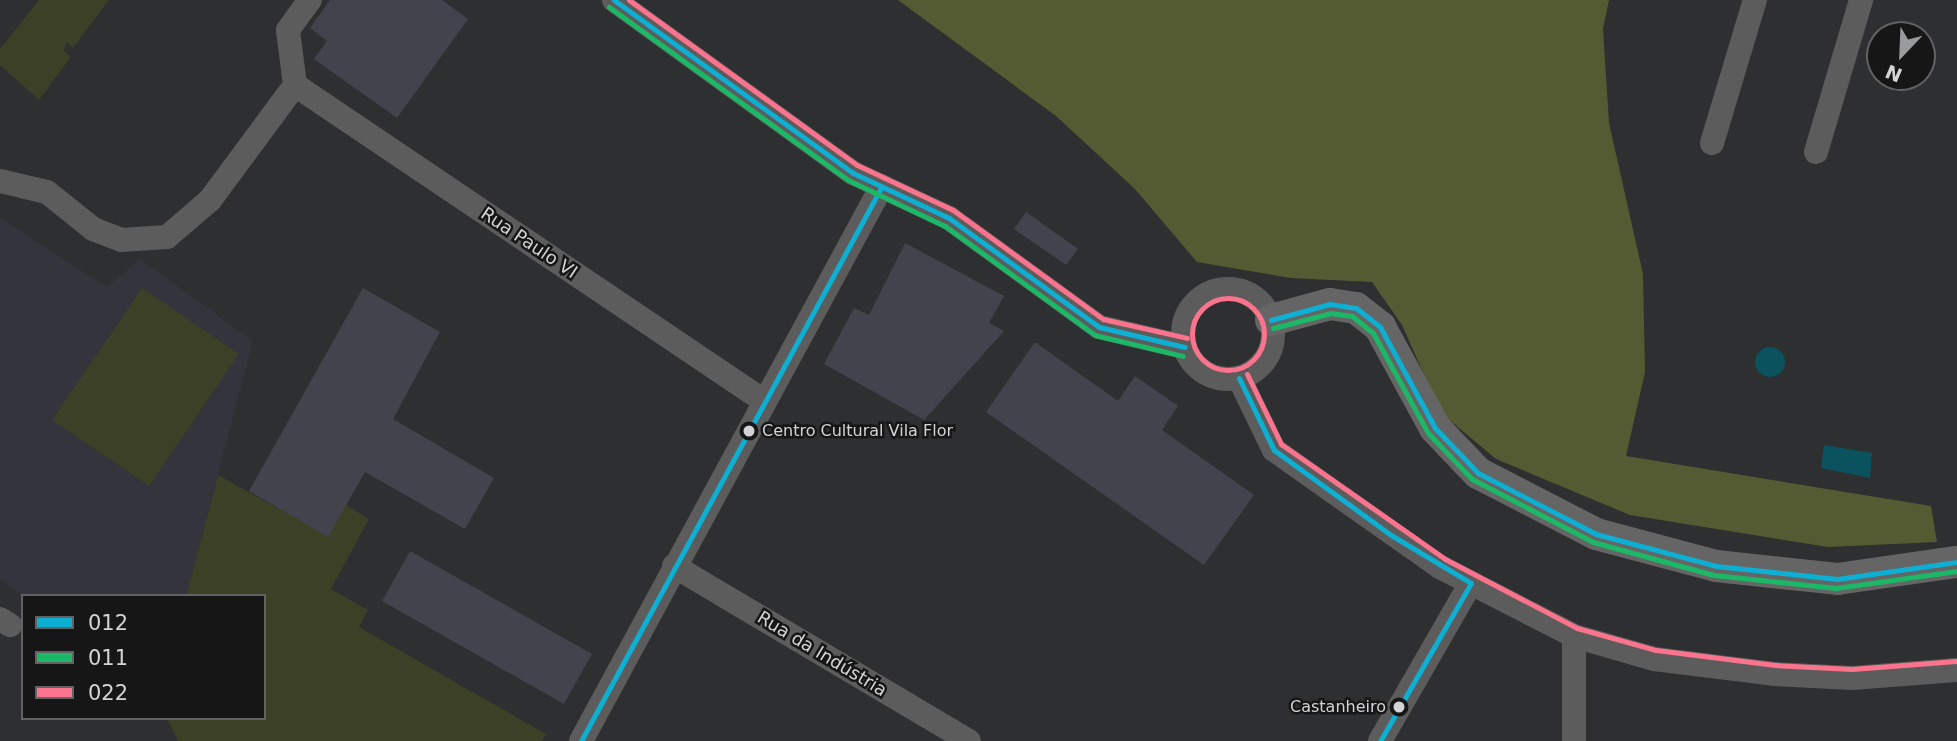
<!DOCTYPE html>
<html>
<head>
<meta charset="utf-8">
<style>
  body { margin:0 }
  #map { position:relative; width:1957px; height:741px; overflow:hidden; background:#2e2f30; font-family:"DejaVu Sans",sans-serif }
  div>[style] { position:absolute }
  .built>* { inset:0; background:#33343c }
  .green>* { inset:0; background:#3b4026 }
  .forest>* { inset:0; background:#545b32 }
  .water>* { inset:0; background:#0a525e }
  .round { border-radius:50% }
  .building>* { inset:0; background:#42434c }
  .minor>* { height:24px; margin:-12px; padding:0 12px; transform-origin:12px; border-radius:12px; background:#5d5c5c }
  .minor>.ring { margin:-12px; padding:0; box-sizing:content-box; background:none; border:24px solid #5d5c5c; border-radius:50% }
  .major>* { height:32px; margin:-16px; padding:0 16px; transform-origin:16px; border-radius:16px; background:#656565 }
  .bus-1>* { height:5px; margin:-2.5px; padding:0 2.5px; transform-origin:2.5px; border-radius:2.5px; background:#0dafd3 }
  .bus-2>* { height:5px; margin:-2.5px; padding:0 2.5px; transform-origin:2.5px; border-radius:2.5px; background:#1ab867 }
  .bus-3>* { height:5px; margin:-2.5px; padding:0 2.5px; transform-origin:2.5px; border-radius:2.5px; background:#fc738d }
  .bus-3>.ring { margin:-2.5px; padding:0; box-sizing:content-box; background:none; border:5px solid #fc738d; border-radius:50% }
  .dots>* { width:19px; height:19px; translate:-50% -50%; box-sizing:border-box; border:4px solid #161617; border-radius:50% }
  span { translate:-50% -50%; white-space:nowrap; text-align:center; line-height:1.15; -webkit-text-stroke:5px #161617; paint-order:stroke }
  .bus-label { font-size:16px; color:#d3d3d5 }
  .left { translate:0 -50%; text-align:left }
  .right { translate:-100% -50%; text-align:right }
  .street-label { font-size:18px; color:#d3d3d5 }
  .legend { position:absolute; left:21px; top:594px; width:245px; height:126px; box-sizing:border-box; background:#161617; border:2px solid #626263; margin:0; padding:9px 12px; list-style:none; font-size:21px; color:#d3d3d5 }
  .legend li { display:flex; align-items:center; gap:14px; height:35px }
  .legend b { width:35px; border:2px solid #626263 }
  .north { position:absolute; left:1866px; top:21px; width:70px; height:70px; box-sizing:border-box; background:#161617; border:2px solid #626263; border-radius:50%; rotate:203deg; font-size:19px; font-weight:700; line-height:28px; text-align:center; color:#d3d3d5 }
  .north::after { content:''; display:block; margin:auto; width:24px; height:32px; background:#999a9b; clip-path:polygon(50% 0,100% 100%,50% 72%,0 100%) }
</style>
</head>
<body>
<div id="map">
  <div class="built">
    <div style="clip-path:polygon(0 218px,107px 287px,140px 259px,253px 341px,186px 596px,23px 596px,0 579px)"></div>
  </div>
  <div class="green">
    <div style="clip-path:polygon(39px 0,109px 0,73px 48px,67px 42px,64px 51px,71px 57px,39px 100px,0 65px,0 49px)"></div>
    <div style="clip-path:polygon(142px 288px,239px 354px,149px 486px,52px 420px)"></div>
    <div style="clip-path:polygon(218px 475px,328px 536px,346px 505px,369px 519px,331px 589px,368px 610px,359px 627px,546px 734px,542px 741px,178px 741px,167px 718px,264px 718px,264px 596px,186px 596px)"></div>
  </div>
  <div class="forest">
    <div style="clip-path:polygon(898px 0,1609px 0,1603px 29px,1609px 123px,1643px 274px,1645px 372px,1626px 456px,1931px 506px,1937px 542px,1828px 547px,1630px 515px,1496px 459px,1441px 413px,1402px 325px,1372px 282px,1291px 278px,1197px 262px,1135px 189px,1056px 116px)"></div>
  </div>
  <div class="water">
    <div class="round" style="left:1755px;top:347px;width:30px;height:30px"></div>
    <div style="clip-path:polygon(1824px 445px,1872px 453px,1870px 478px,1821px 468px)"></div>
  </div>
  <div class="building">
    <div style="clip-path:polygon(330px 0,442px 0,468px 19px,397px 118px,314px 59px,327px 41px,310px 28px)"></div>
    <div style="clip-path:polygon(1026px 212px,1078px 249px,1066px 265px,1014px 229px)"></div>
    <div style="clip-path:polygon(905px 243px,1004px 296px,989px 323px,1004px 331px,924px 420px,824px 364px,854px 308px,869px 315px)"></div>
    <div style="clip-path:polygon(363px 288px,440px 332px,393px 419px,494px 478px,465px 529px,365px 472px,328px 537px,249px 491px)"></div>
    <div style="clip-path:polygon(1035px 342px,1118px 401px,1135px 376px,1178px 406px,1162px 430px,1254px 495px,1204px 565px,986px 412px)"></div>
    <div style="clip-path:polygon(410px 551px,592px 654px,564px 704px,382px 601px)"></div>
  </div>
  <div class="minor">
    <div style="left:614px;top:0;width:295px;rotate:35.9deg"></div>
    <div style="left:853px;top:173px;width:106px;rotate:25.1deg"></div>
    <div style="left:949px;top:218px;width:185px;rotate:36deg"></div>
    <div style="left:1099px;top:327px;width:88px;rotate:13.1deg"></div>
    <div style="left:295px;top:85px;width:566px;rotate:33.97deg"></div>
    <div style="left:1712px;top:143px;width:149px;rotate:-73.3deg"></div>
    <div style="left:1816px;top:152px;width:159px;rotate:-73.5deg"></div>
    <div style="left:0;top:181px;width:48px;rotate:13.2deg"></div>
    <div style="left:47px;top:192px;width:59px;rotate:38.8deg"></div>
    <div style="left:93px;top:229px;width:30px;rotate:21deg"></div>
    <div style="left:121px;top:240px;width:46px;rotate:-3.7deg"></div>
    <div style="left:167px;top:237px;width:57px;rotate:-40.7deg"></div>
    <div style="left:210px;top:200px;width:143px;rotate:-53.5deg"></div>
    <div style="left:295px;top:85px;width:55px;rotate:-97.3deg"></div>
    <div style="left:288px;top:30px;width:37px;rotate:-54deg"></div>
    <div class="ring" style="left:1183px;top:289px;width:66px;height:66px"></div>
    <div style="left:1239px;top:378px;width:80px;rotate:64.1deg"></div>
    <div style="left:1274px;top:450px;width:203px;rotate:35.2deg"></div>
    <div style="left:1440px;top:567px;width:151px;rotate:27.2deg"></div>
    <div style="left:1574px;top:636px;width:83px;rotate:16deg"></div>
    <div style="left:1654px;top:659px;width:121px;rotate:7.1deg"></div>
    <div style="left:1774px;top:674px;width:78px;rotate:2.9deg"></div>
    <div style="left:1852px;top:678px;width:105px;rotate:-4.4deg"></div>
    <div style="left:674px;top:566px;width:343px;rotate:30.7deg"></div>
    <div style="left:0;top:619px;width:12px;rotate:31deg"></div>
    <div style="left:1574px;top:636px;width:105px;rotate:90deg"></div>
    <div style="left:581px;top:741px;width:631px;rotate:-61.53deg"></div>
    <div style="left:1380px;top:741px;width:182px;rotate:-60.1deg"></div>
  </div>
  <div class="major">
    <div style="left:1271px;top:320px;width:61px;rotate:-15.2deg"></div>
    <div style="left:1330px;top:304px;width:26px;rotate:9deg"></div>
    <div style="left:1356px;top:308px;width:31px;rotate:38deg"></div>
    <div style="left:1380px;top:327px;width:115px;rotate:61.4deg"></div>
    <div style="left:1435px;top:428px;width:62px;rotate:46.3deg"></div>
    <div style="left:1478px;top:473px;width:133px;rotate:27.3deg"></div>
    <div style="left:1596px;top:534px;width:124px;rotate:14.9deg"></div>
    <div style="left:1716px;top:566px;width:122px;rotate:6.1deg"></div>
    <div style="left:1837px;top:579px;width:121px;rotate:-8.1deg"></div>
  </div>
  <div class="bus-1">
    <div style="left:614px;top:0;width:295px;rotate:35.9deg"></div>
    <div style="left:853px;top:173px;width:106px;rotate:25.1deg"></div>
    <div style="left:949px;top:218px;width:185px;rotate:36deg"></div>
    <div style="left:1099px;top:327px;width:88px;rotate:13.1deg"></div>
    <div style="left:1271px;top:320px;width:61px;rotate:-15.2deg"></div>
    <div style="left:1330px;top:304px;width:26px;rotate:9deg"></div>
    <div style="left:1356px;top:308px;width:31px;rotate:38deg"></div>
    <div style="left:1380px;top:327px;width:115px;rotate:61.4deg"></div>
    <div style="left:1435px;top:428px;width:62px;rotate:46.3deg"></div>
    <div style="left:1478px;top:473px;width:133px;rotate:27.3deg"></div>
    <div style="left:1596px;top:534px;width:124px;rotate:14.9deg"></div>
    <div style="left:1716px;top:566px;width:122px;rotate:6.1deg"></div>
    <div style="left:1837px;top:579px;width:121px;rotate:-8.1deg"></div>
    <div style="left:1239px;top:378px;width:80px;rotate:64.1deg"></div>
    <div style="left:1274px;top:450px;width:145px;rotate:36deg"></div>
    <div style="left:1391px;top:535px;width:93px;rotate:31deg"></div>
    <div style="left:1471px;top:583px;width:182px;rotate:119.9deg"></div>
    <div style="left:581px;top:741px;width:631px;rotate:-61.53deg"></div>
  </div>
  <div class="bus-2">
    <div style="left:609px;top:7px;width:295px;rotate:35.9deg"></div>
    <div style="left:848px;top:180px;width:107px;rotate:25.4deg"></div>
    <div style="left:945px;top:226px;width:185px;rotate:36deg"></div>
    <div style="left:1095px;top:335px;width:90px;rotate:13.4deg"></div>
    <div style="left:1273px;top:328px;width:60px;rotate:-14.5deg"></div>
    <div style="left:1331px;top:313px;width:21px;rotate:8deg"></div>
    <div style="left:1352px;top:316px;width:27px;rotate:39deg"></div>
    <div style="left:1373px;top:333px;width:114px;rotate:61.2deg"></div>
    <div style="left:1428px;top:433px;width:64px;rotate:46.3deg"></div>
    <div style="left:1472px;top:479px;width:136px;rotate:27.5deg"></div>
    <div style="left:1593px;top:542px;width:125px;rotate:15.3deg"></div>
    <div style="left:1714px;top:575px;width:123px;rotate:6.1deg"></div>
    <div style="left:1836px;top:588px;width:122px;rotate:-8deg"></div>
  </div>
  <div class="bus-3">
    <div style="left:629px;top:0;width:281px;rotate:35.9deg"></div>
    <div style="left:857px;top:165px;width:106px;rotate:25.1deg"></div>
    <div style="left:953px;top:210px;width:185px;rotate:36deg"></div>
    <div style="left:1103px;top:319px;width:86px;rotate:12.7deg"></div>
    <div class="ring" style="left:1192px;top:298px;width:67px;height:67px"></div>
    <div style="left:1247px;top:374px;width:78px;rotate:64.1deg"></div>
    <div style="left:1281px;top:444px;width:200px;rotate:35deg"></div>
    <div style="left:1445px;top:559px;width:149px;rotate:27.6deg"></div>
    <div style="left:1577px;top:628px;width:82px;rotate:15.6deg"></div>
    <div style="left:1656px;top:650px;width:120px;rotate:7.2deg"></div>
    <div style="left:1775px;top:665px;width:77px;rotate:3deg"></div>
    <div style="left:1852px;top:669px;width:104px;rotate:-4.4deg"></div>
  </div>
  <div class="dots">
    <div style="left:749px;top:431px;background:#d3d3d5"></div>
    <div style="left:1399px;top:707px;background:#d3d3d5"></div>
  </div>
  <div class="bus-label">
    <span class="left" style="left:762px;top:431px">Centro Cultural Vila Flor</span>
    <span class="right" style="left:1386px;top:707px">Castanheiro</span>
  </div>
  <div class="street-label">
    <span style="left:529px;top:243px;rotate:34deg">Rua Paulo VI</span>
    <span style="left:822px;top:654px;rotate:31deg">Rua da Indústria</span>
  </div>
  <ul class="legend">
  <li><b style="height:9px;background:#0dafd3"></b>012</li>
  <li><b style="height:9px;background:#1ab867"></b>011</li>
  <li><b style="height:9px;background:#fc738d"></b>022</li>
  </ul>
  <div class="north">N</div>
</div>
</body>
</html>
